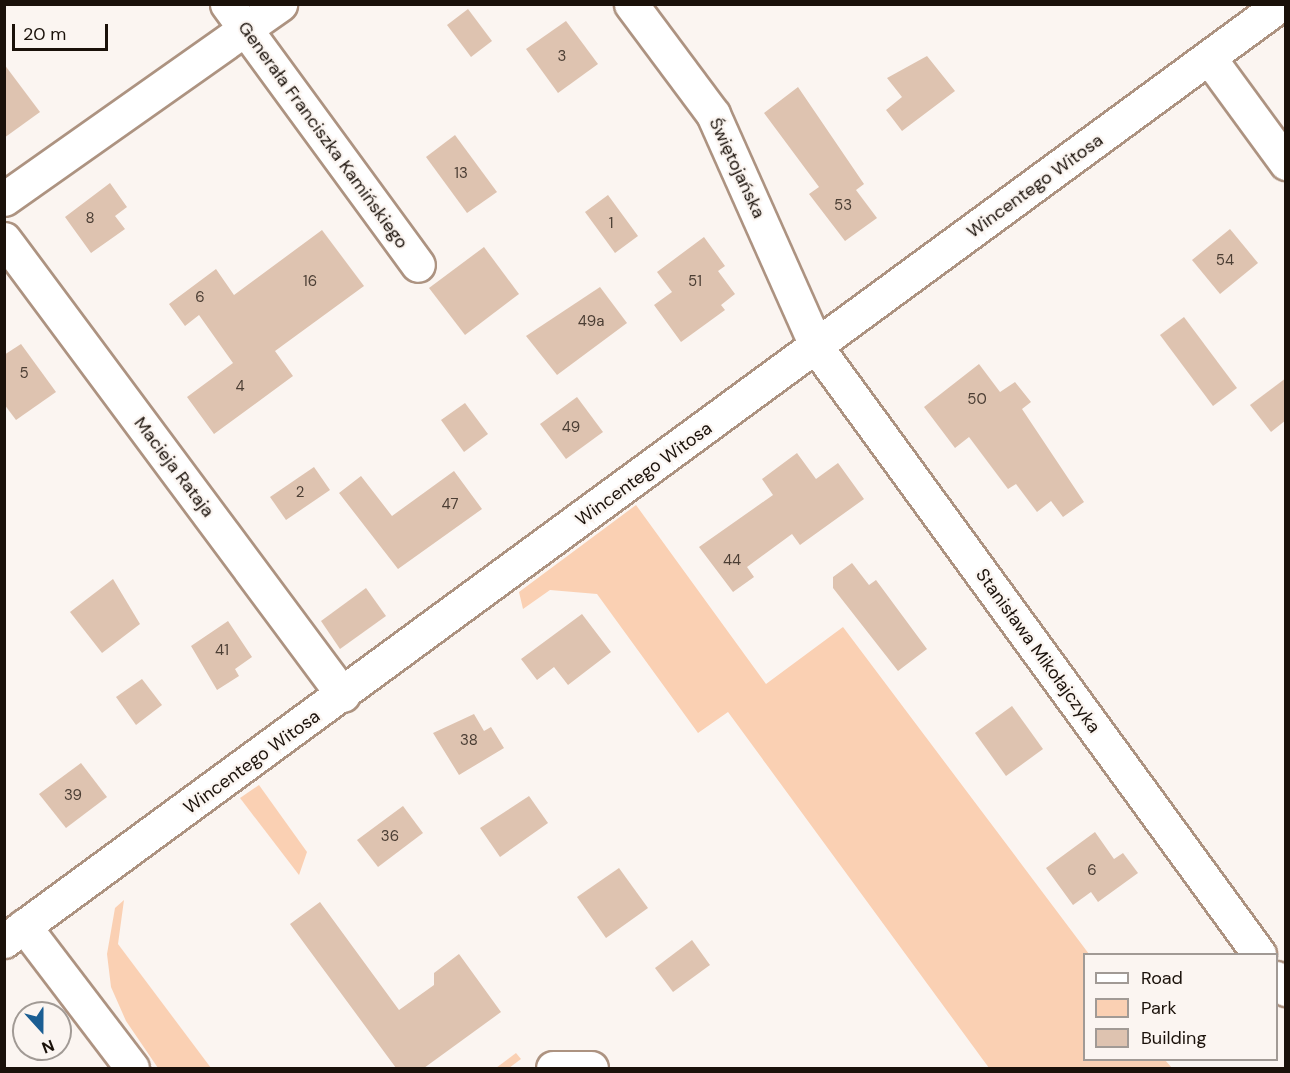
<!DOCTYPE html>
<html>
<head>
<meta charset="utf-8">
<style>
  body { margin:0 }
  #map { position:relative; width:1290px; height:1073px; overflow:hidden; background:#fbf5f1; font-family:"DM Sans",sans-serif }
  div>[style] { position:absolute }
  .green>* { inset:0; background:#fad0b3 }
  .building>* { inset:0; background:#dec3b0 }
  .roads { filter:drop-shadow(2px 0 #ad9381) drop-shadow(-2px 0 #ad9381) drop-shadow(0 2px #ad9381) drop-shadow(0 -2px #ad9381) }
  .minor>* { height:33px; margin:-16.5px; padding:0 16.5px; transform-origin:16.5px; border-radius:16.5px; background:#fff }
  span { translate:-50% -50%; white-space:nowrap; text-align:center; line-height:1.15; -webkit-text-stroke:4.5px #fbf5f1; paint-order:stroke }
  .number-label { font-size:15px; color:#4b3e34 }
  .number-label span { -webkit-text-stroke-width:0 }
  .street-label { font-size:18px; color:#1a110a }
  .frame { position:absolute; inset:0; border:6px solid #1a110a; pointer-events:none }
  .legend { position:absolute; left:1083px; top:953px; width:195px; height:108px; box-sizing:border-box; background:#fbf5f1; border:2px solid #a19a95; margin:0; padding:8px 10px; list-style:none; font-size:18px; color:#1a110a }
  .legend li { display:flex; align-items:center; gap:12px; height:30px }
  .legend b { width:30px; border:2px solid #a19a95 }
  .north { position:absolute; left:12px; top:1001px; width:60px; height:60px; box-sizing:border-box; background:#fbf5f1; border:2px solid #a19a95; border-radius:50%; rotate:159deg; font-size:16px; font-weight:700; line-height:24px; text-align:center; color:#1a110a }
  .north::after { content:''; display:block; margin:auto; width:21px; height:27px; background:#1b5e93; clip-path:polygon(50% 0,100% 100%,50% 72%,0 100%) }
  .scale { position:absolute; left:12px; top:24px; width:96px; height:27px; box-sizing:border-box; border:3px solid #1a110a; border-top:0; padding-left:8px; font-size:18px; line-height:21px; white-space:nowrap; color:#1a110a; -webkit-text-stroke:4px #fbf5f1; paint-order:stroke }
</style>
</head>
<body>
<div id="map">
  <div class="green">
    <div style="clip-path:polygon(636px 505px,766px 684px,843px 627px,1089px 954px,1084px 954px,1084px 1060px,1165px 1060px,1172px 1068px,989px 1068px,728px 712px,698px 733px,597px 594px,550px 590px,523px 609px,519px 592px)"></div>
    <div style="clip-path:polygon(259px 785px,307px 852px,299px 875px,240px 798px)"></div>
    <div style="clip-path:polygon(124px 900px,118px 944px,211px 1068px,158px 1068px,126px 1021px,111px 987px,107px 954px,115px 908px)"></div>
    <div style="clip-path:polygon(516px 1053px,521px 1059px,509px 1068px,496px 1068px)"></div>
  </div>
  <div class="building">
    <div style="clip-path:polygon(468px 9px,492px 41px,471px 57px,447px 25px)"></div>
    <div style="clip-path:polygon(566px 21px,598px 64px,558px 93px,526px 49px)"></div>
    <div style="clip-path:polygon(927px 56px,955px 91px,902px 131px,886px 110px,902px 97px,887px 78px)"></div>
    <div style="clip-path:polygon(4px 64px,40px 112px,4px 138px)"></div>
    <div style="clip-path:polygon(798px 87px,864px 184px,856px 190px,877px 218px,845px 241px,809px 194px,819px 187px,764px 113px)"></div>
    <div style="clip-path:polygon(455px 135px,497px 192px,467px 213px,426px 157px)"></div>
    <div style="clip-path:polygon(110px 183px,127px 207px,115px 216px,125px 229px,91px 253px,65px 217px)"></div>
    <div style="clip-path:polygon(608px 195px,638px 236px,615px 253px,585px 212px)"></div>
    <div style="clip-path:polygon(1230px 229px,1258px 263px,1220px 294px,1192px 260px)"></div>
    <div style="clip-path:polygon(322px 230px,364px 286px,275px 351px,293px 376px,214px 434px,187px 397px,233px 363px,199px 315px,185px 326px,169px 304px,216px 269px,234px 295px)"></div>
    <div style="clip-path:polygon(704px 237px,725px 266px,718px 271px,735px 294px,721px 305px,725px 310px,681px 342px,654px 305px,672px 292px,657px 272px)"></div>
    <div style="clip-path:polygon(484px 247px,519px 294px,465px 335px,429px 288px)"></div>
    <div style="clip-path:polygon(600px 287px,627px 323px,557px 375px,526px 336px)"></div>
    <div style="clip-path:polygon(1184px 317px,1237px 388px,1213px 406px,1160px 335px)"></div>
    <div style="clip-path:polygon(21px 344px,56px 392px,16px 420px,4px 404px,4px 355px)"></div>
    <div style="clip-path:polygon(979px 364px,1000px 392px,1015px 382px,1031px 402px,1022px 409px,1084px 502px,1063px 517px,1051px 501px,1037px 512px,1016px 484px,1008px 489px,969px 437px,955px 448px,924px 407px)"></div>
    <div style="clip-path:polygon(1286px 378px,1286px 420px,1271px 432px,1250px 405px)"></div>
    <div style="clip-path:polygon(577px 397px,603px 432px,566px 459px,540px 424px)"></div>
    <div style="clip-path:polygon(465px 403px,488px 434px,464px 452px,441px 420px)"></div>
    <div style="clip-path:polygon(797px 453px,816px 479px,838px 463px,864px 499px,800px 545px,792px 534px,747px 567px,754px 577px,733px 592px,699px 547px,773px 495px,762px 479px)"></div>
    <div style="clip-path:polygon(314px 467px,330px 490px,286px 520px,270px 497px)"></div>
    <div style="clip-path:polygon(454px 471px,482px 509px,398px 569px,339px 493px,361px 476px,392px 516px)"></div>
    <div style="clip-path:polygon(852px 563px,869px 585px,876px 580px,927px 649px,898px 671px,833px 588px,833px 577px)"></div>
    <div style="clip-path:polygon(113px 579px,140px 624px,102px 653px,70px 612px)"></div>
    <div style="clip-path:polygon(366px 588px,386px 616px,340px 649px,321px 621px)"></div>
    <div style="clip-path:polygon(582px 614px,611px 652px,568px 685px,554px 667px,537px 680px,521px 659px)"></div>
    <div style="clip-path:polygon(228px 621px,252px 657px,235px 669px,239px 676px,217px 690px,191px 646px)"></div>
    <div style="clip-path:polygon(142px 679px,162px 705px,136px 725px,116px 697px)"></div>
    <div style="clip-path:polygon(1012px 706px,1043px 749px,1006px 776px,975px 733px)"></div>
    <div style="clip-path:polygon(474px 714px,484px 731px,491px 727px,504px 748px,459px 775px,433px 733px)"></div>
    <div style="clip-path:polygon(81px 763px,107px 797px,66px 828px,39px 794px)"></div>
    <div style="clip-path:polygon(529px 796px,548px 823px,500px 857px,480px 828px)"></div>
    <div style="clip-path:polygon(403px 806px,423px 833px,378px 867px,357px 840px)"></div>
    <div style="clip-path:polygon(1095px 832px,1114px 859px,1123px 853px,1138px 873px,1098px 902px,1091px 892px,1073px 905px,1046px 868px)"></div>
    <div style="clip-path:polygon(619px 868px,648px 908px,606px 938px,577px 897px)"></div>
    <div style="clip-path:polygon(320px 902px,399px 1010px,434px 985px,434px 973px,459px 954px,501px 1012px,424px 1068px,396px 1068px,290px 924px)"></div>
    <div style="clip-path:polygon(692px 940px,710px 965px,673px 992px,655px 968px)"></div>
  </div>
  <div class="roads">
    <div class="minor">
      <div style="left:227px;top:4px;width:323px;rotate:53.8deg"></div>
      <div style="left:631px;top:4px;width:137px;rotate:53.3deg"></div>
      <div style="left:713px;top:114px;width:256px;rotate:66deg"></div>
      <div style="left:817px;top:348px;width:750px;rotate:53.89deg"></div>
      <div style="left:1210px;top:59px;width:129px;rotate:53.8deg"></div>
      <div style="left:4px;top:199px;width:338px;rotate:-35.2deg"></div>
      <div style="left:4px;top:239px;width:568px;rotate:53.37deg"></div>
      <div style="left:24px;top:926px;width:178px;rotate:52.7deg"></div>
      <div style="left:4px;top:941px;width:1584px;rotate:-36.27deg"></div>
      <div style="left:1276px;top:978px;width:15px;rotate:48deg"></div>
      <div style="left:553px;top:1068px;width:38px"></div>
    </div>
  </div>
  <div class="number-label">
    <span style="left:562px;top:57px">3</span>
    <span style="left:461px;top:174px">13</span>
    <span style="left:843px;top:206px">53</span>
    <span style="left:90px;top:219px">8</span>
    <span style="left:611px;top:224px">1</span>
    <span style="left:1225px;top:261px">54</span>
    <span style="left:310px;top:282px">16</span>
    <span style="left:695px;top:282px">51</span>
    <span style="left:200px;top:298px">6</span>
    <span style="left:591px;top:322px">49a</span>
    <span style="left:24px;top:374px">5</span>
    <span style="left:240px;top:387px">4</span>
    <span style="left:977px;top:400px">50</span>
    <span style="left:571px;top:428px">49</span>
    <span style="left:300px;top:493px">2</span>
    <span style="left:450px;top:505px">47</span>
    <span style="left:732px;top:561px">44</span>
    <span style="left:222px;top:651px">41</span>
    <span style="left:469px;top:741px">38</span>
    <span style="left:73px;top:796px">39</span>
    <span style="left:390px;top:837px">36</span>
    <span style="left:1092px;top:871px">6</span>
  </div>
  <div class="street-label">
    <span style="left:323px;top:135px;rotate:54deg">Generała Franciszka Kamińskiego</span>
    <span style="left:737px;top:168px;rotate:65deg">Świętojańska</span>
    <span style="left:1035px;top:186px;rotate:-36deg">Wincentego Witosa</span>
    <span style="left:174px;top:467px;rotate:53deg">Macieja Rataja</span>
    <span style="left:644px;top:474px;rotate:-36deg">Wincentego Witosa</span>
    <span style="left:1038px;top:651px;rotate:54deg">Stanisława Mikołajczyka</span>
    <span style="left:252px;top:762px;rotate:-36deg">Wincentego Witosa</span>
  </div>
  <div class="frame"></div>
  <ul class="legend">
  <li><b style="height:8px;background:#fff"></b>Road</li>
  <li><b style="height:16px;background:#fad0b3"></b>Park</li>
  <li><b style="height:16px;background:#dec3b0"></b>Building</li>
  </ul>
  <div class="north">N</div>
  <div class="scale">20 m</div>
</div>
</body>
</html>
